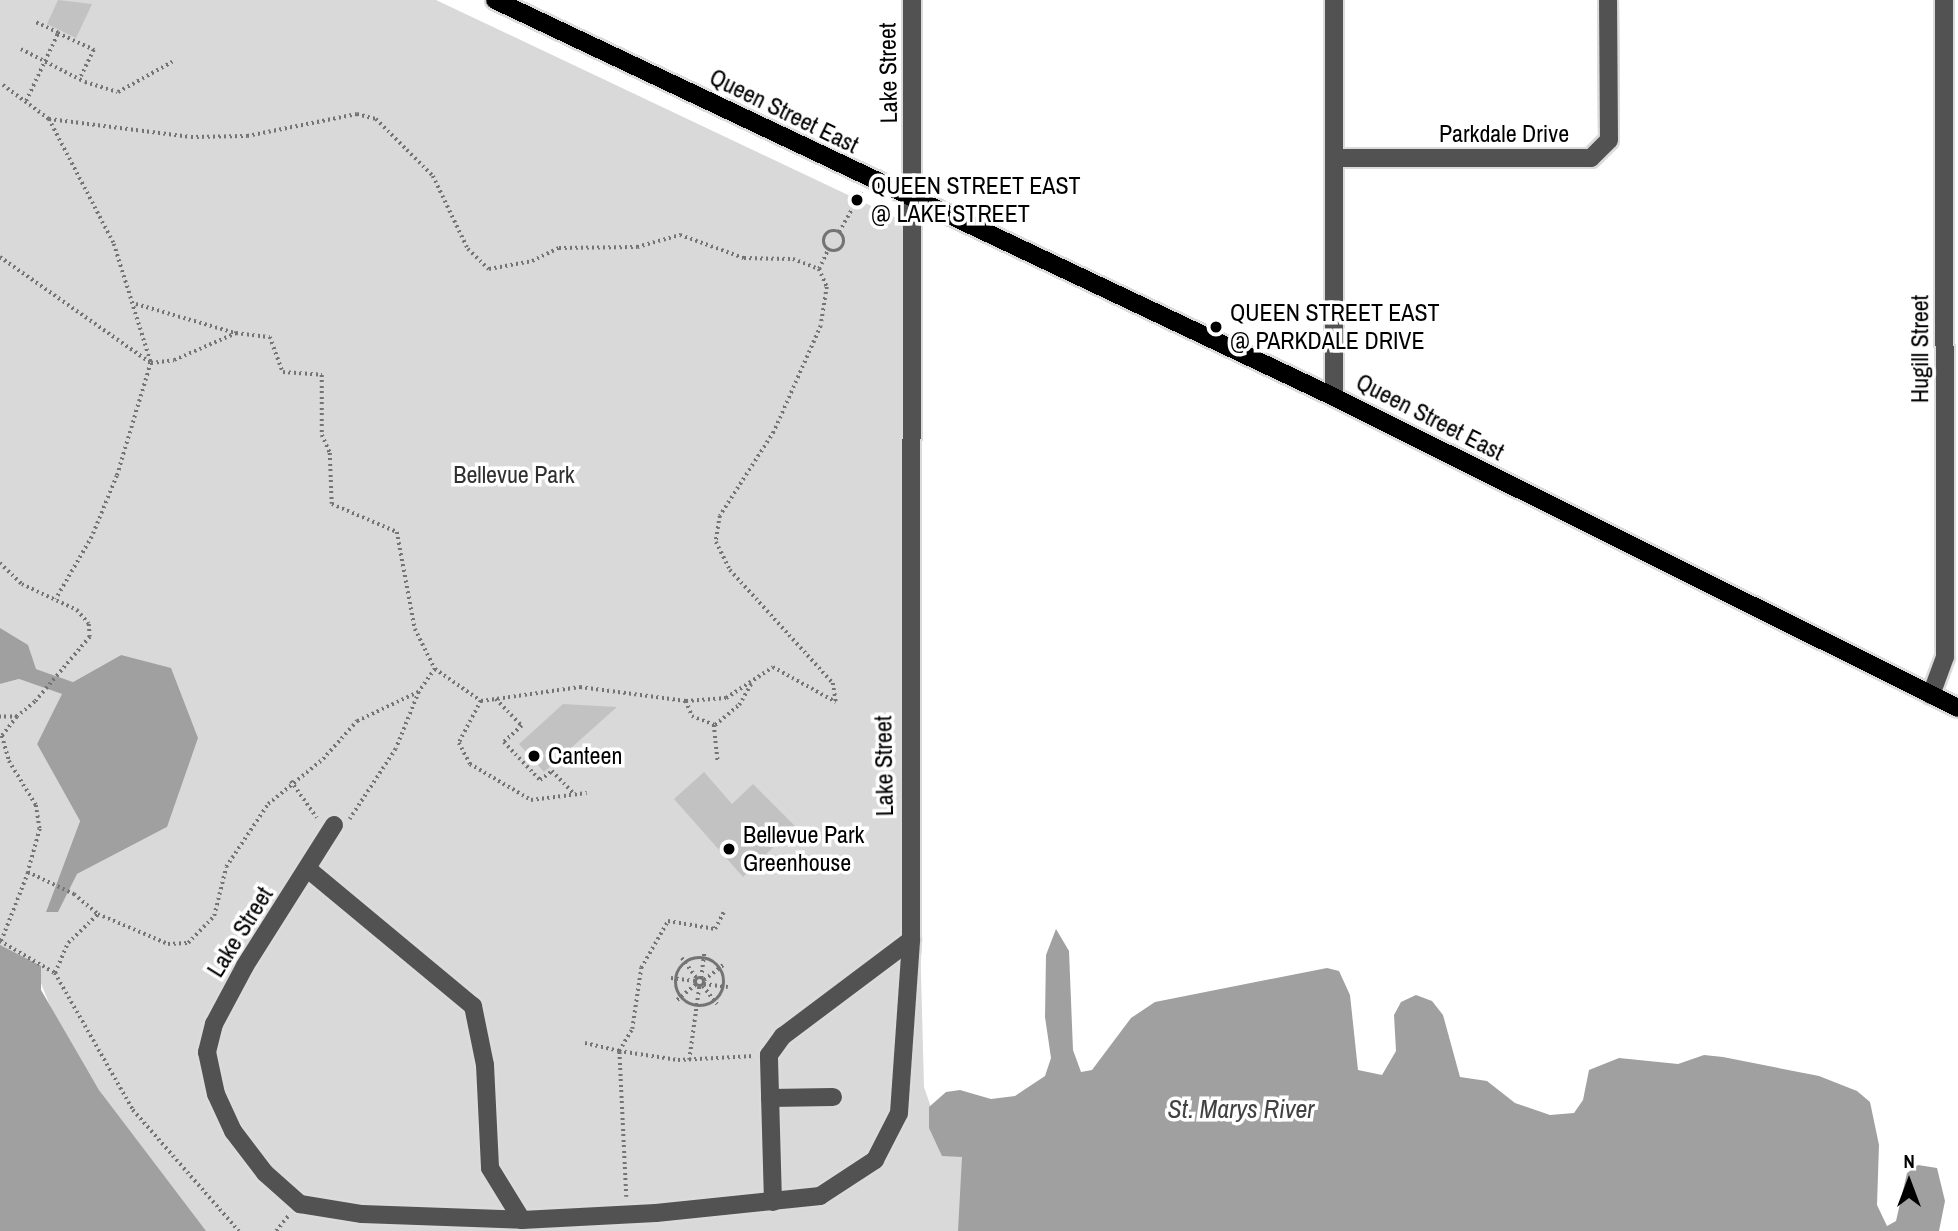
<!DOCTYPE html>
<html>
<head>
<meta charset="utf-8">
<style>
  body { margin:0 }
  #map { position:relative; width:1958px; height:1231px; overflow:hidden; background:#fff; font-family:"Archivo Narrow",sans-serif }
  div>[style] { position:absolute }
  .green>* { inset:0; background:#d9d9d9 }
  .water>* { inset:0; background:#a0a0a0 }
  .building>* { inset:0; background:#c2c2c2 }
  .path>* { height:3.5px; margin-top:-1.75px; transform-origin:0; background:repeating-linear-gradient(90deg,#747474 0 2px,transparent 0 5.5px) }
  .path>.ring { margin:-1.75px; padding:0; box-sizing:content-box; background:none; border:3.5px solid #747474; border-radius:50% }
  .roads { filter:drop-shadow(2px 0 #dbdbdb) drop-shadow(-2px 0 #dbdbdb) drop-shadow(0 2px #dbdbdb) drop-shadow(0 -2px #dbdbdb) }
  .minor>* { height:18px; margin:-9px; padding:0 9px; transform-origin:9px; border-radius:9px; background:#525252 }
  .major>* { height:18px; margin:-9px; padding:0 9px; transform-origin:9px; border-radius:9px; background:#000 }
  .dots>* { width:19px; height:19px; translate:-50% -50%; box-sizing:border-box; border:4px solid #fff; border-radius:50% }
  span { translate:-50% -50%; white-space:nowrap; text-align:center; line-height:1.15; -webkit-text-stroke:7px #fff; paint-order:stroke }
  .street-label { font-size:24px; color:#000 }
  .poi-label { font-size:24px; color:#000 }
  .left { translate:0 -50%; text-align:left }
  .park-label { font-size:24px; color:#303030 }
  .water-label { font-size:26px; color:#414141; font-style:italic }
  .north { position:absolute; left:1874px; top:1147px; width:70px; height:70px; -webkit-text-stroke:5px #fff; paint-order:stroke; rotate:0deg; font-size:19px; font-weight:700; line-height:28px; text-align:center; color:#000 }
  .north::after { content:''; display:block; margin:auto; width:24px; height:32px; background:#000; clip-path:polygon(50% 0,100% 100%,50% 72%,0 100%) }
</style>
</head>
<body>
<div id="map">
  <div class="green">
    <div style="clip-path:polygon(0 0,436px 0,901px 220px,924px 1087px,933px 1113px,996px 1119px,977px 1231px,198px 1231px,99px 1090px,52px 1011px,33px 963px,0 948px,0 684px,19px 679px,63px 694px,37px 744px,80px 821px,46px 912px,77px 874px,167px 827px,121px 655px,73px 682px,36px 669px,0 645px)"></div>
  </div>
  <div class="water">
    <div style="clip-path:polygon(0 628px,28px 645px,36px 669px,73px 682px,121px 655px,171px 668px,198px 738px,167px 827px,77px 874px,58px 912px,46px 912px,80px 821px,37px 744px,62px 694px,19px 679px,0 684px)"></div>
    <div style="clip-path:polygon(1056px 929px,1069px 951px,1073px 1050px,1081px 1072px,1092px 1070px,1131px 1018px,1155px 1002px,1327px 968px,1339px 971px,1350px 995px,1358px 1070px,1382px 1075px,1396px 1051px,1394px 1015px,1401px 1002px,1416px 995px,1432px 1001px,1443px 1015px,1460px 1077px,1487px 1081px,1515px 1103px,1550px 1115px,1574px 1113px,1583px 1100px,1589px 1070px,1619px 1058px,1678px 1064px,1704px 1055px,1723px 1057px,1819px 1076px,1857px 1091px,1870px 1102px,1879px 1145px,1877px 1205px,1887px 1226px,1896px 1221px,1907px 1173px,1918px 1165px,1937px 1168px,1945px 1201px,1939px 1231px,958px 1231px,962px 1157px,942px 1156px,929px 1128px,929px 1107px,946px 1092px,960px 1090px,991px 1099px,1015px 1096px,1045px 1076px,1051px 1058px,1045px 1017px,1046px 955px)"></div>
    <div style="clip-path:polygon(0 945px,41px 966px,41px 990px,99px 1090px,206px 1231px,0 1231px)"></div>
  </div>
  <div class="building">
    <div style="clip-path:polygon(58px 0,92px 4px,76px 38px,47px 24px)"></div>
    <div style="clip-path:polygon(563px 704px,617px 707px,544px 772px,519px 744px)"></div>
    <div style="clip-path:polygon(704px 772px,732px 804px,753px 784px,795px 826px,743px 877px,674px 799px)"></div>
  </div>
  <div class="path">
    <div style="left:58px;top:33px;width:40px;rotate:25deg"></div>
    <div style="left:94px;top:50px;width:32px;rotate:116deg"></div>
    <div style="left:21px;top:49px;width:72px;rotate:27.3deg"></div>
    <div style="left:85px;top:82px;width:34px;rotate:17deg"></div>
    <div style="left:118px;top:92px;width:62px;rotate:-29.1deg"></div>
    <div style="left:3px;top:85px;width:57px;rotate:36.5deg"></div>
    <div style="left:49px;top:119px;width:143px;rotate:7.2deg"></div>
    <div style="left:191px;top:137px;width:56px;rotate:-1deg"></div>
    <div style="left:247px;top:136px;width:112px;rotate:-11.3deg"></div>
    <div style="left:357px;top:114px;width:20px;rotate:15deg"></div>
    <div style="left:376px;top:119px;width:81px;rotate:45deg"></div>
    <div style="left:433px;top:176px;width:81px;rotate:64.4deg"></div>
    <div style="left:468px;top:249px;width:29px;rotate:44deg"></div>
    <div style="left:489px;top:269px;width:44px;rotate:-10.5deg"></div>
    <div style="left:532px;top:261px;width:30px;rotate:-26deg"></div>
    <div style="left:559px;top:248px;width:78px;rotate:-0.7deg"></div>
    <div style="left:637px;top:247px;width:45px;rotate:-15.6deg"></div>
    <div style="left:680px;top:235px;width:68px;rotate:19.8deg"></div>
    <div style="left:744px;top:258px;width:49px;rotate:1.2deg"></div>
    <div style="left:793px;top:259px;width:28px;rotate:21deg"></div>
    <div style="left:819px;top:269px;width:20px;rotate:66deg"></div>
    <div style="left:827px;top:287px;width:39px;rotate:99deg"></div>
    <div style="left:821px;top:326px;width:116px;rotate:113.9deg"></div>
    <div style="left:774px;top:432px;width:100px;rotate:122.7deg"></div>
    <div style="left:720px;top:516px;width:26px;rotate:99deg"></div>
    <div style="left:716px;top:542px;width:31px;rotate:63deg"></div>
    <div style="left:730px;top:570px;width:153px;rotate:47.7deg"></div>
    <div style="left:833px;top:683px;width:19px;rotate:81deg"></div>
    <div style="left:26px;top:101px;width:75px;rotate:-64.8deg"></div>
    <div style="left:58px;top:33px;width:26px;rotate:-155deg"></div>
    <div style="left:49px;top:119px;width:141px;rotate:62.5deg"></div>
    <div style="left:114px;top:244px;width:125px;rotate:72.7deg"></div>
    <div style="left:151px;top:363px;width:118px;rotate:106.7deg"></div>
    <div style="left:117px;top:476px;width:66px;rotate:112.3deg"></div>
    <div style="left:92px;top:537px;width:72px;rotate:120.1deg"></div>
    <div class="ring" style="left:824px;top:231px;width:16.5px;height:16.5px"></div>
    <div style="left:839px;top:232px;width:47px;rotate:-60.7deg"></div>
    <div style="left:0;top:257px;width:184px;rotate:35.1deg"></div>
    <div style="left:151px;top:363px;width:23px;rotate:-7deg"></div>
    <div style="left:174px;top:360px;width:68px;rotate:-23.5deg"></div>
    <div style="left:236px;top:333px;width:34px;rotate:7deg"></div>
    <div style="left:270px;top:337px;width:37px;rotate:70deg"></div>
    <div style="left:283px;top:372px;width:39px;rotate:4deg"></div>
    <div style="left:322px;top:375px;width:60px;rotate:90deg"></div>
    <div style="left:322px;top:435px;width:20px;rotate:66deg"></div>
    <div style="left:330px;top:453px;width:51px;rotate:87.8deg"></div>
    <div style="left:332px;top:504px;width:71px;rotate:23.3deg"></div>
    <div style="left:397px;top:532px;width:99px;rotate:79.5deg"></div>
    <div style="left:415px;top:629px;width:45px;rotate:63.4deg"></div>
    <div style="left:435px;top:669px;width:28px;rotate:125deg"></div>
    <div style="left:419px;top:692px;width:61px;rotate:112deg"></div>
    <div style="left:396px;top:749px;width:84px;rotate:123.3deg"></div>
    <div style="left:819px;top:269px;width:21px;rotate:-65deg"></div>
    <div style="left:136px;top:304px;width:103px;rotate:16.3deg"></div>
    <div style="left:0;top:563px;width:30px;rotate:44deg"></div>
    <div style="left:22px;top:584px;width:61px;rotate:25.3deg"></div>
    <div style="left:77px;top:610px;width:18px;rotate:49deg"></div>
    <div style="left:89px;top:624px;width:13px;rotate:86deg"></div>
    <div style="left:90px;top:637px;width:85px;rotate:130.2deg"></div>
    <div style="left:35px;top:702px;width:23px;rotate:140deg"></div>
    <div style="left:17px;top:717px;width:17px;rotate:180deg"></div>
    <div style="left:435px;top:669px;width:56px;rotate:34.8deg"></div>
    <div style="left:481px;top:701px;width:100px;rotate:-8deg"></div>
    <div style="left:580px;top:687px;width:107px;rotate:7.5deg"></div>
    <div style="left:686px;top:701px;width:40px;rotate:-4.3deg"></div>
    <div style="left:726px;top:698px;width:56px;rotate:-33.4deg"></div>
    <div style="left:773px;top:667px;width:72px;rotate:29.1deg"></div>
    <div style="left:496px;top:699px;width:37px;rotate:46deg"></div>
    <div style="left:522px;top:726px;width:24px;rotate:138deg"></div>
    <div style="left:504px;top:742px;width:52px;rotate:46.5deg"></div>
    <div style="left:540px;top:780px;width:15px;rotate:-37deg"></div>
    <div style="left:552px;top:771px;width:32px;rotate:46deg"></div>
    <div style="left:481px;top:701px;width:47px;rotate:117.6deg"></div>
    <div style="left:459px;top:743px;width:24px;rotate:62deg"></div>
    <div style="left:470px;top:764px;width:71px;rotate:30.5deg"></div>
    <div style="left:531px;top:800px;width:56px;rotate:-7.1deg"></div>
    <div style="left:686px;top:701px;width:16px;rotate:68deg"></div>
    <div style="left:692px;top:716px;width:24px;rotate:22deg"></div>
    <div style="left:714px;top:725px;width:37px;rotate:84deg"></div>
    <div style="left:17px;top:717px;width:24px;rotate:128deg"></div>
    <div style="left:2px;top:736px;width:26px;rotate:74deg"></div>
    <div style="left:9px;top:761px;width:52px;rotate:58.5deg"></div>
    <div style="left:36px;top:805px;width:24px;rotate:81deg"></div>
    <div style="left:40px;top:829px;width:45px;rotate:105.6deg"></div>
    <div style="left:28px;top:872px;width:51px;rotate:25.6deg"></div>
    <div style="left:74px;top:894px;width:31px;rotate:40deg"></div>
    <div style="left:98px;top:914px;width:76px;rotate:23.2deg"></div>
    <div style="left:168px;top:944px;width:20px;rotate:-3deg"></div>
    <div style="left:188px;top:943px;width:37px;rotate:-46deg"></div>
    <div style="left:214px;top:916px;width:50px;rotate:-76.2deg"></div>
    <div style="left:226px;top:867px;width:76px;rotate:-56.3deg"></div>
    <div style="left:268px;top:804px;width:71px;rotate:-39.3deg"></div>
    <div style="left:323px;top:759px;width:51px;rotate:-48.2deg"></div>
    <div style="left:357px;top:721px;width:68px;rotate:-25.4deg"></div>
    <div style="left:715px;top:725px;width:31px;rotate:-40deg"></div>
    <div style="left:739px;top:705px;width:24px;rotate:-60deg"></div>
    <div style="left:291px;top:781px;width:45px;rotate:54.9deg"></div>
    <div style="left:0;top:941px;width:64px;rotate:30.2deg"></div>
    <div style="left:55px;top:973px;width:158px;rotate:60.3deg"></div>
    <div style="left:133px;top:1110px;width:161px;rotate:48.8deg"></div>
    <div style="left:1px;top:941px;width:74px;rotate:-68.6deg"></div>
    <div class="ring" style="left:676px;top:958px;width:44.5px;height:44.5px"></div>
    <div style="left:682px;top:958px;width:26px;rotate:54deg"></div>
    <div style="left:55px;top:973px;width:33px;rotate:-67deg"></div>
    <div style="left:68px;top:943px;width:42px;rotate:-44deg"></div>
    <div class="ring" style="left:695.5px;top:977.5px;width:5.5px;height:5.5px"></div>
    <div style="left:671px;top:978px;width:24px;rotate:7deg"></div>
    <div style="left:701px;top:978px;width:25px;rotate:-83deg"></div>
    <div style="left:704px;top:980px;width:24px;rotate:-38deg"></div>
    <div style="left:704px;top:984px;width:24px;rotate:7deg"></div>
    <div style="left:703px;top:986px;width:23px;rotate:52deg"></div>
    <div style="left:677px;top:1000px;width:25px;rotate:-40deg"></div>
    <div style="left:585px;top:1043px;width:35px;rotate:13deg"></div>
    <div style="left:619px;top:1051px;width:26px;rotate:-59deg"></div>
    <div style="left:632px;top:1029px;width:62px;rotate:-81.6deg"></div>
    <div style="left:641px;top:968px;width:54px;rotate:-60.1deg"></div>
    <div style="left:668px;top:921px;width:48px;rotate:9.7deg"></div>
    <div style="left:715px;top:929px;width:22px;rotate:-63deg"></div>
    <div style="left:689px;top:1060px;width:74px;rotate:-82.2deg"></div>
    <div style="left:626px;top:1197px;width:146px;rotate:-92.7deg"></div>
    <div style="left:619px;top:1051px;width:60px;rotate:8.7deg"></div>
    <div style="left:678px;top:1060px;width:76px;rotate:-3deg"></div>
    <div style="left:276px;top:1231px;width:21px;rotate:-51deg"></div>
  </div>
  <div class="roads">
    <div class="minor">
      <div style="left:1337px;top:158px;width:254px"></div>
      <div style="left:1591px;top:158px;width:25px;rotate:-45deg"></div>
      <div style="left:1609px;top:140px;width:140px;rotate:-90.4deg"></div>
      <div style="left:1334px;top:397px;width:397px;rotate:-90deg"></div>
      <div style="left:1931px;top:695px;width:40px;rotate:-69.8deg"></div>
      <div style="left:1945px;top:657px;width:657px;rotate:-90.09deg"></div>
      <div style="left:334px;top:825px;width:167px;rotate:122.3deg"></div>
      <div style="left:245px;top:966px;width:66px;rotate:118.1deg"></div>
      <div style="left:214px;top:1024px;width:29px;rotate:104deg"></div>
      <div style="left:207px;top:1052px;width:43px;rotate:77.9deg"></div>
      <div style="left:216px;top:1094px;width:41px;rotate:65.3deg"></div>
      <div style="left:233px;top:1131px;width:53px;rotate:52.7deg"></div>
      <div style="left:265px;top:1173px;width:47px;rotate:41.5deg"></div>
      <div style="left:300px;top:1204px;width:63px;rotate:9.2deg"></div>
      <div style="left:362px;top:1214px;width:160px;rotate:2.1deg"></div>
      <div style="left:522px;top:1220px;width:134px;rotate:-3deg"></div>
      <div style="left:656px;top:1213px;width:165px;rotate:-5.9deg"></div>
      <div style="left:820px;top:1196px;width:66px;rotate:-33.2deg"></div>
      <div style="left:875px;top:1160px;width:53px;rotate:-62.9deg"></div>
      <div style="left:899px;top:1113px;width:173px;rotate:-86deg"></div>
      <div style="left:911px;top:940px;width:940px;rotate:-89.94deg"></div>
      <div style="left:309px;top:870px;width:213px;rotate:39.7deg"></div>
      <div style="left:473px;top:1006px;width:60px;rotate:78.5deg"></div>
      <div style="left:485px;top:1065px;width:103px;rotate:87.2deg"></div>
      <div style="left:490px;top:1168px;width:61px;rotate:58.4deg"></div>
      <div style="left:770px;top:1098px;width:63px;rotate:-0.9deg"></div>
      <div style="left:773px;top:1202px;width:147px;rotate:-91.6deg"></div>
      <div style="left:769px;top:1055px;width:24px;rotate:-54deg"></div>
      <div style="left:783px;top:1036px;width:160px;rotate:-36.9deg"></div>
    </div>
    <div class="major">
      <div style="left:495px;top:0;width:928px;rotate:25.32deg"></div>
      <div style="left:1334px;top:397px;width:697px;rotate:26.49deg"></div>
    </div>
  </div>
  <div class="dots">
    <div style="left:857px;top:200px;background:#000"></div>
    <div style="left:1216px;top:327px;background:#000"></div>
    <div style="left:534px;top:756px;background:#000"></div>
    <div style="left:729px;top:849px;background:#000"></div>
  </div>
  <div class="street-label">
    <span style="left:888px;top:73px;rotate:-91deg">Lake Street</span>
    <span style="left:784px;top:111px;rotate:26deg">Queen Street East</span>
    <span style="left:1504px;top:134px">Parkdale Drive</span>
    <span style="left:1920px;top:349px;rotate:-90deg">Hugill Street</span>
    <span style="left:1430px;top:417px;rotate:27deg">Queen Street East</span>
    <span style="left:884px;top:766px;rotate:-91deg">Lake Street</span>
    <span style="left:240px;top:932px;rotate:-58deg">Lake Street</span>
  </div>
  <div class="poi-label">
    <span class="left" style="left:871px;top:200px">QUEEN STREET EAST<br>@ LAKE STREET</span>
    <span class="left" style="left:1230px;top:327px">QUEEN STREET EAST<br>@ PARKDALE DRIVE</span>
    <span class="left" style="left:548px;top:756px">Canteen</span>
    <span class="left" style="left:743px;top:849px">Bellevue Park<br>Greenhouse</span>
  </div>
  <div class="park-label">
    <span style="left:514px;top:475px">Bellevue Park</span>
  </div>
  <div class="water-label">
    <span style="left:1241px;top:1109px">St. Marys River</span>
  </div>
  <div class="north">N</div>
</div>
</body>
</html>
